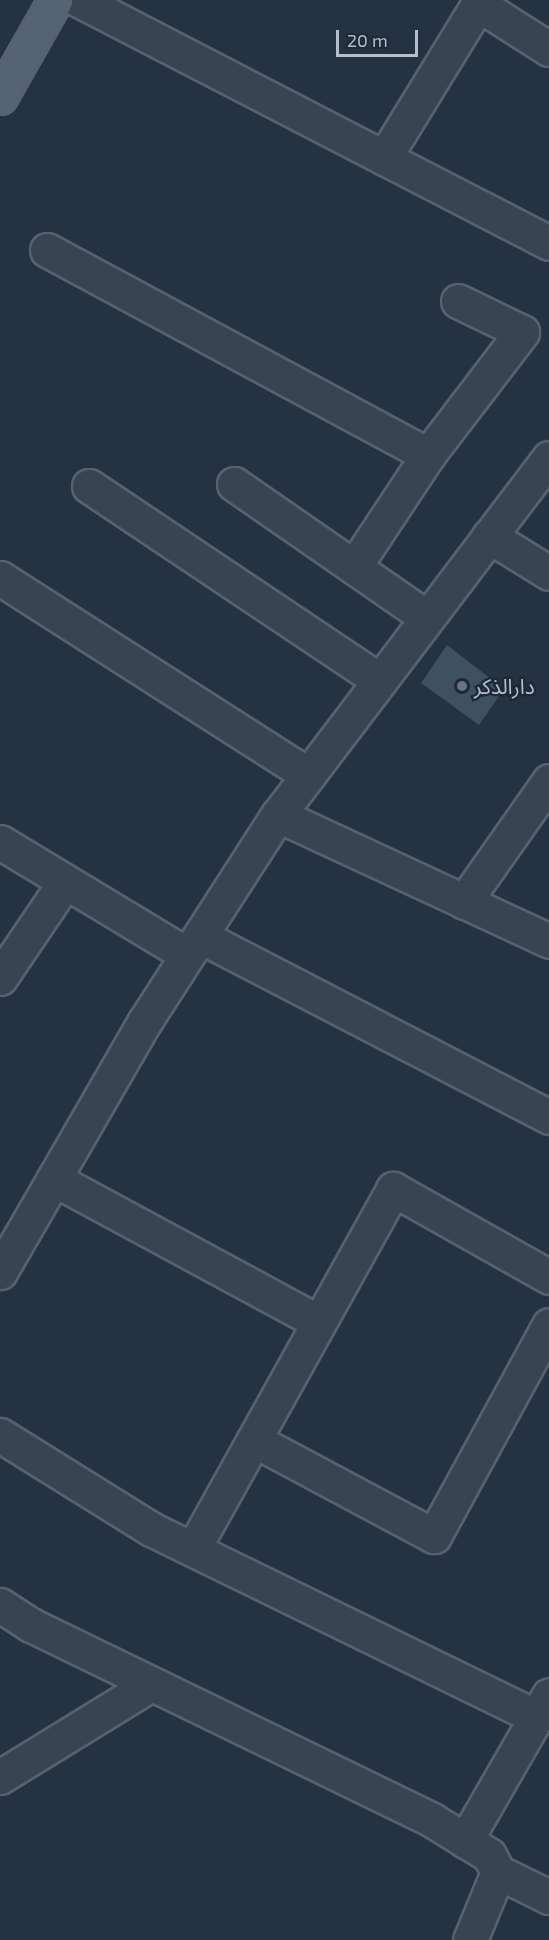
<!DOCTYPE html>
<html>
<head>
<meta charset="utf-8">
<style>
  body { margin:0 }
  #map { position:relative; width:549px; height:1940px; overflow:hidden; background:#243242; font-family:"Exo 2","Noto Sans Arabic",sans-serif }
  div>[style] { position:absolute }
  .building>* { inset:0; background:#3f5161 }
  .roads { filter:drop-shadow(2px 0 #56626f) drop-shadow(-2px 0 #56626f) drop-shadow(0 2px #56626f) drop-shadow(0 -2px #56626f) }
  .minor>* { height:33px; margin:-16.5px; padding:0 16.5px; transform-origin:16.5px; border-radius:16.5px; background:#384452 }
  .major>* { height:33px; margin:-16.5px; padding:0 16.5px; transform-origin:16.5px; border-radius:16.5px; background:#566372 }
  .dots>* { width:16px; height:16px; translate:-50% -50%; box-sizing:border-box; border:3px solid #1d2937; border-radius:50% }
  span { translate:-50% -50%; white-space:nowrap; text-align:center; line-height:1.15; -webkit-text-stroke:5px #1d2937; paint-order:stroke }
  .poi-label { font-size:21px; color:#b5bfcc }
  .left { translate:0 -50%; text-align:left }
  .scale { position:absolute; left:336px; top:30px; width:82px; height:27px; box-sizing:border-box; border:3px solid #b5bfcc; border-top:0; padding-left:8px; font-size:18px; line-height:21px; white-space:nowrap; color:#b5bfcc; -webkit-text-stroke:4px #1d2937; paint-order:stroke }
</style>
</head>
<body>
<div id="map">
  <div class="building">
    <div style="clip-path:polygon(447px 645px,504px 689px,479px 725px,421px 683px)"></div>
  </div>
  <div class="roads">
    <div class="minor">
      <div style="left:79px;top:0;width:529px;rotate:27.34deg"></div>
      <div style="left:478px;top:4px;width:84px;rotate:32.4deg"></div>
      <div style="left:384px;top:158px;width:185px;rotate:-58.5deg"></div>
      <div style="left:47px;top:250px;width:433px;rotate:28.3deg"></div>
      <div style="left:428px;top:455px;width:155px;rotate:-52.6deg"></div>
      <div style="left:522px;top:332px;width:71px;rotate:-154.2deg"></div>
      <div style="left:234px;top:484px;width:234px;rotate:34.7deg"></div>
      <div style="left:89px;top:486px;width:349px;rotate:33.8deg"></div>
      <div style="left:489px;top:536px;width:70px;rotate:31.7deg"></div>
      <div style="left:354px;top:567px;width:134px;rotate:-56.5deg"></div>
      <div style="left:0;top:578px;width:366px;rotate:32.6deg"></div>
      <div style="left:278px;top:815px;width:299px;rotate:24.9deg"></div>
      <div style="left:0;top:842px;width:218px;rotate:31.1deg"></div>
      <div style="left:464px;top:902px;width:148px;rotate:-54.9deg"></div>
      <div style="left:200px;top:936px;width:393px;rotate:27.4deg"></div>
      <div style="left:0;top:978px;width:116px;rotate:-55.9deg"></div>
      <div style="left:54px;top:1179px;width:301px;rotate:28.4deg"></div>
      <div style="left:0;top:1272px;width:290px;rotate:-60deg"></div>
      <div style="left:145px;top:1021px;width:245px;rotate:-57.2deg"></div>
      <div style="left:278px;top:815px;width:448px;rotate:-52.8deg"></div>
      <div style="left:0;top:1435px;width:178px;rotate:31.9deg"></div>
      <div style="left:151px;top:1529px;width:429px;rotate:26deg"></div>
      <div style="left:254px;top:1440px;width:204px;rotate:28.1deg"></div>
      <div style="left:434px;top:1536px;width:240px;rotate:-61.4deg"></div>
      <div style="left:193px;top:1549px;width:412px;rotate:-60.9deg"></div>
      <div style="left:393px;top:1189px;width:179px;rotate:29.4deg"></div>
      <div style="left:0;top:1605px;width:37px;rotate:33deg"></div>
      <div style="left:31px;top:1625px;width:446px;rotate:25.9deg"></div>
      <div style="left:432px;top:1820px;width:67px;rotate:31.6deg"></div>
      <div style="left:489px;top:1855px;width:19px;rotate:62deg"></div>
      <div style="left:498px;top:1872px;width:74px;rotate:112.4deg"></div>
      <div style="left:0;top:1777px;width:177px;rotate:-31.6deg"></div>
      <div style="left:465px;top:1841px;width:168px;rotate:-60.1deg"></div>
      <div style="left:498px;top:1872px;width:57px;rotate:26.1deg"></div>
    </div>
    <div class="major">
      <div style="left:0;top:97px;width:112px;rotate:-60.4deg"></div>
    </div>
  </div>
  <div class="dots">
    <div style="left:462px;top:686px;background:#6b7280"></div>
  </div>
  <div class="poi-label">
    <span class="left" style="left:474px;top:686px">دارالذکر</span>
  </div>
  <div class="scale">20 m</div>
</div>
</body>
</html>
